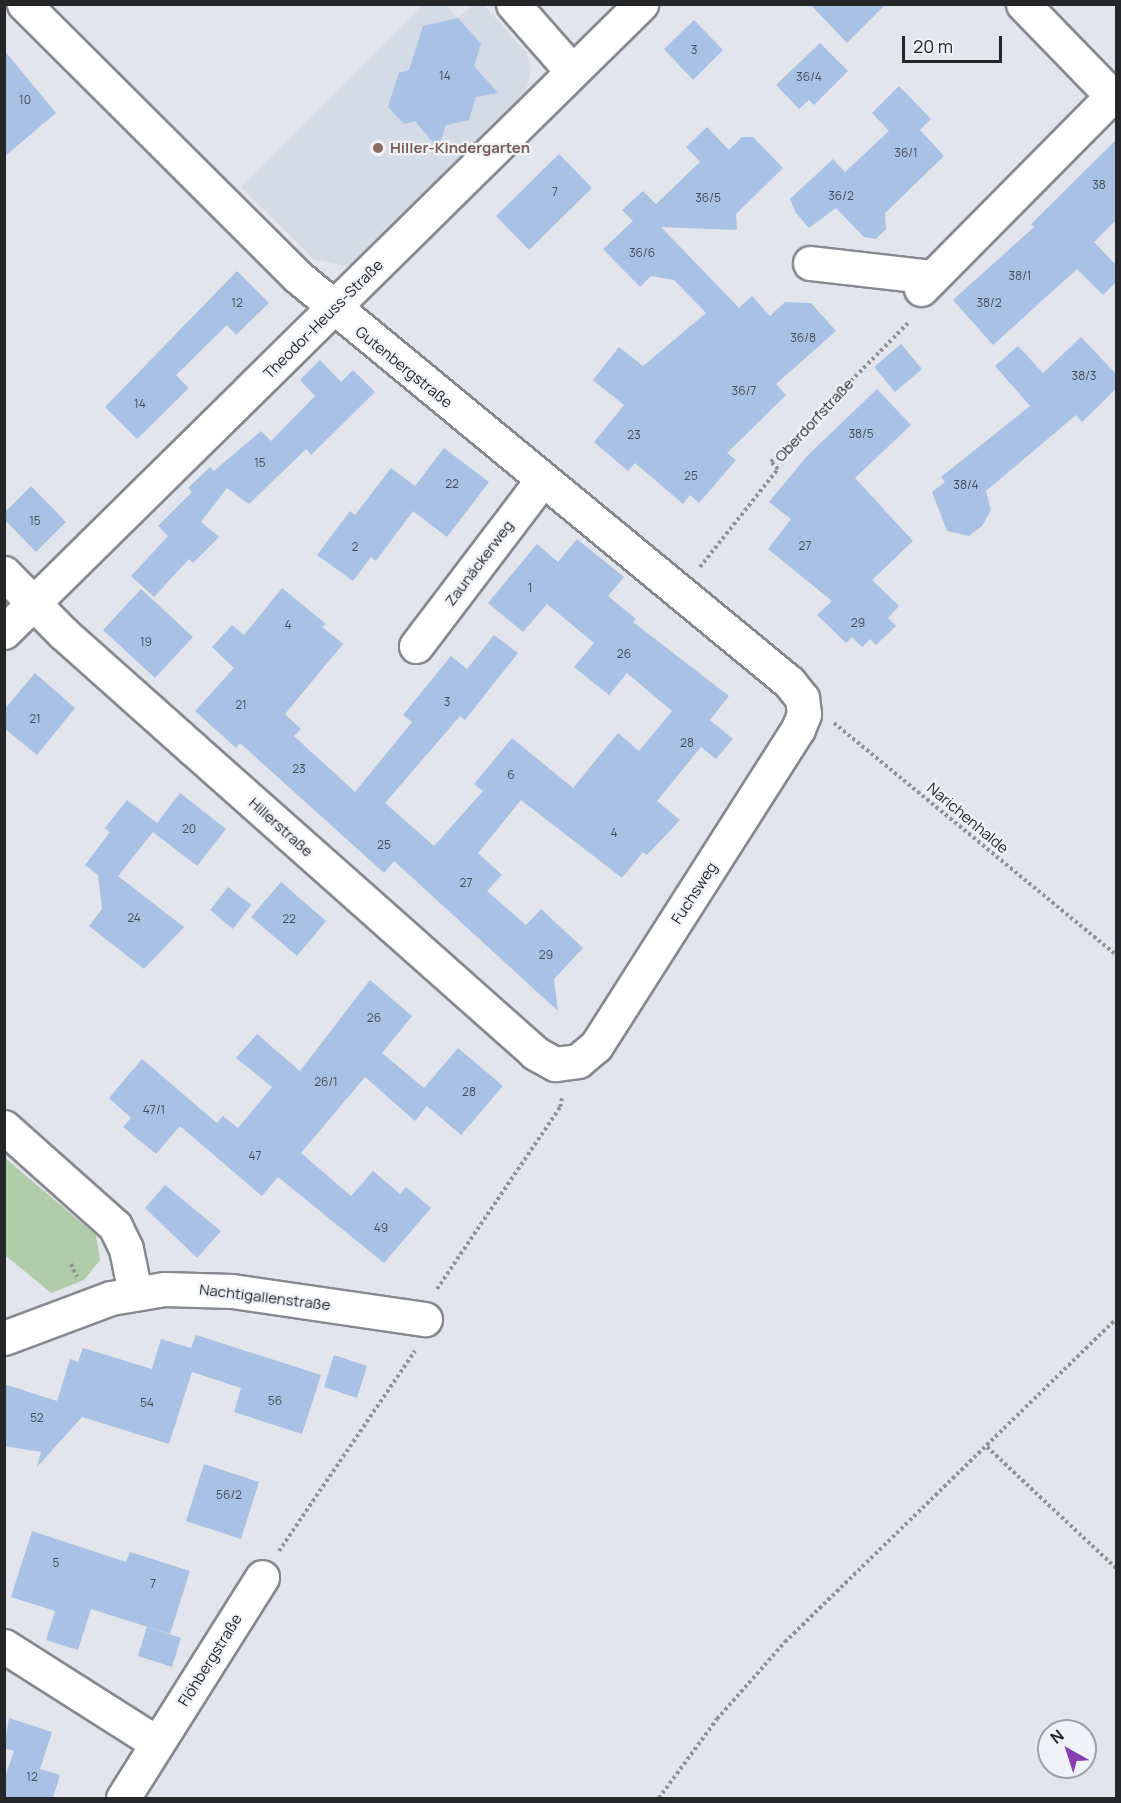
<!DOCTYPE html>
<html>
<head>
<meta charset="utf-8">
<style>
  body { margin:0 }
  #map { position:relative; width:1121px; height:1803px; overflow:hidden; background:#e2e5eb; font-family:Manrope,sans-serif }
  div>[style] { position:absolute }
  .built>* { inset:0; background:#d3dbe7 }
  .green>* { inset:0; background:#b1ccaa }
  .building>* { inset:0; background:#a9c1e5 }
  .path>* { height:4px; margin-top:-2px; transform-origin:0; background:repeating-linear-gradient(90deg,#909296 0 3px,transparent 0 6px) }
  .roads { filter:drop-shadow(2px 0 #868a8f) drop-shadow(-2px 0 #868a8f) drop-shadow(0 2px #868a8f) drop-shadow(0 -2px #868a8f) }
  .minor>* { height:33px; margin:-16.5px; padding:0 16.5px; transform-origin:16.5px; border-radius:16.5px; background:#fff }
  .dots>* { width:16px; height:16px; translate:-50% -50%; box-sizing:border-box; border:3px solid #eff3f8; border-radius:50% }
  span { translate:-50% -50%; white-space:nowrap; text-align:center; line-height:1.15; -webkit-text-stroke:4.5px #eff3f8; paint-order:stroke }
  .number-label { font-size:12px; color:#464d57 }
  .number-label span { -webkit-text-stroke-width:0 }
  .education-label { font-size:15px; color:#785e54; font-weight:700 }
  .left { translate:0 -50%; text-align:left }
  .street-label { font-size:15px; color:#252628 }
  .frame { position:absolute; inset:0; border:6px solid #252628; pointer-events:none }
  .north { position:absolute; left:1037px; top:1719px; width:60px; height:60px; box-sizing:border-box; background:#eff3f8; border:2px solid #9ea1a5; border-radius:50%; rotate:321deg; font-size:16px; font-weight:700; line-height:24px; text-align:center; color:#252628 }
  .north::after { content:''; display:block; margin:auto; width:21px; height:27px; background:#863eb0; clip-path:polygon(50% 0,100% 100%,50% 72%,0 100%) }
  .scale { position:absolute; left:902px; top:36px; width:100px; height:27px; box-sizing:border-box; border:3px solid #252628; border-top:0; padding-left:8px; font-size:18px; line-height:21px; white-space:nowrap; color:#252628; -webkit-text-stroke:4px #eff3f8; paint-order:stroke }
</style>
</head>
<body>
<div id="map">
  <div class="built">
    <div style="clip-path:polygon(423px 5px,446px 5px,458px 18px,473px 5px,484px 5px,526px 52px,531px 67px,525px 97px,360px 261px,345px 266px,315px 260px,241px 187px)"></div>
  </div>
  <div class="green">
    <div style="clip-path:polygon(5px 1158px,96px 1235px,100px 1260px,84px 1280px,51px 1293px,5px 1255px)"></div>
  </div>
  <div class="building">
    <div style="clip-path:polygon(810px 4px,886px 4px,847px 43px)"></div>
    <div style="clip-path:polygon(458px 18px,481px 44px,474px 66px,498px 93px,476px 97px,469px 120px,446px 125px,438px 148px,415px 121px,404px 124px,388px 107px,399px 73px,409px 70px,423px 26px)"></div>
    <div style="clip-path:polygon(694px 20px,723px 50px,693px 80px,664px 49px)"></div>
    <div style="clip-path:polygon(820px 43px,848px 71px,814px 105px,809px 100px,799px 109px,776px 85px)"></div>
    <div style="clip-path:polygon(4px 50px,56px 113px,4px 157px)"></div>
    <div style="clip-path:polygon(899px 86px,931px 119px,920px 130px,944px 156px,885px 213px,886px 229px,876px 239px,864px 237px,836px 208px,809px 228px,796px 213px,790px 199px,833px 159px,845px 172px,889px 131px,872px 113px)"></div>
    <div style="clip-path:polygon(707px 127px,729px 150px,742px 137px,753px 137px,783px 168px,736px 214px,737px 230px,661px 227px,739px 308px,752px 296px,770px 316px,785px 302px,811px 303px,836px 331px,776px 384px,786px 395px,727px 453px,736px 460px,699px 503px,690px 495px,683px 504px,635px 463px,628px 471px,594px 442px,624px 405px,593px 380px,619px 347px,643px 366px,706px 313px,674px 280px,651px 276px,640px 287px,603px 249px,633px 221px,622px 210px,643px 191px,656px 204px,700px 162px,686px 147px)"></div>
    <div style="clip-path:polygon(1116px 140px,1116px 220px,1094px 242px,1116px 265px,1116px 282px,1103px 295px,1077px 269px,993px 345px,953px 300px,1034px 227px,1031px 224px)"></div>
    <div style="clip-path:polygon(559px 154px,592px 188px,529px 250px,496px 216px)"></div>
    <div style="clip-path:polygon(237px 271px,269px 303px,236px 335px,227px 325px,176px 375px,189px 388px,137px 439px,105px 407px)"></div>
    <div style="clip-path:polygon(1081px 337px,1116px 374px,1116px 389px,1082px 422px,1076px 415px,986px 491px,991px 510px,982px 526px,969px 536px,947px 531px,932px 492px,945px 482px,941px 477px,1030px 406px,995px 366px,1018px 346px,1043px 373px)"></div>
    <div style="clip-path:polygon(901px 344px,922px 369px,895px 392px,874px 367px)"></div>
    <div style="clip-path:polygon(320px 360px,341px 382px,353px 370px,375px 392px,311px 455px,306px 449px,249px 504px,227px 488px,201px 522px,219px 537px,193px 563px,189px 559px,154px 597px,131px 576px,168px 536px,158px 526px,192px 492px,188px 488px,210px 467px,214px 471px,261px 431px,271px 441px,315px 396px,300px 380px)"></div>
    <div style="clip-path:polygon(877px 389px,911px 425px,855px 478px,913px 541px,872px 580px,899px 606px,888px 618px,896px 626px,876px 645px,870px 639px,862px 647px,852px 637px,846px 643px,817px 615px,832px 601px,768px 549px,791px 519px,769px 502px,807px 456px)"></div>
    <div style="clip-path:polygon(444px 448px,489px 482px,447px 537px,413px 511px,376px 561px,371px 557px,353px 581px,317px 555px,350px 511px,355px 515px,391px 468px,415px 486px)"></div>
    <div style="clip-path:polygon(31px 486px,66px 522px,36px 552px,4px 519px,4px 513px)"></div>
    <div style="clip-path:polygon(577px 539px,624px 577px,608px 596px,636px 619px,633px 622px,729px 696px,710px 720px,733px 739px,716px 759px,701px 747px,657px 801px,680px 820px,647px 855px,643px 852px,622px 878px,521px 800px,478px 853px,502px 875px,487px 891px,526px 925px,541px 909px,583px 948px,554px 979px,558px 1011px,394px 861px,384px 873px,240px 743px,236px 748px,195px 711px,234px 668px,212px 647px,232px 625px,244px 635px,282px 588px,326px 624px,322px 627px,343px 644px,285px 714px,301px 729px,294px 736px,355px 792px,412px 722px,403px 715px,451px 656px,467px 669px,494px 635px,518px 653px,465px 720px,460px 716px,385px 803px,434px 846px,483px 791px,474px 784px,512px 738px,573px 788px,618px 733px,639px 751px,672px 711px,627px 673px,609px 695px,574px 667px,594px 643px,547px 604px,523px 632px,488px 603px,537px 544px,558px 562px)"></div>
    <div style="clip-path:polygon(141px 589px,193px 637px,155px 678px,103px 630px)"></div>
    <div style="clip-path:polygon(35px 673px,75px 708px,37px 755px,4px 728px,4px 710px)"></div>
    <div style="clip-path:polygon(180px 793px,226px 829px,197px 866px,153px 832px,118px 876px,184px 927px,144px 969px,89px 926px,102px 909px,98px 875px,85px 865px,110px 832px,105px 828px,127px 800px,157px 823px)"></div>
    <div style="clip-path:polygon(281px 882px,326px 921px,297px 956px,251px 917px)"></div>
    <div style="clip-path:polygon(228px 887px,251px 905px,233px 929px,210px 910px)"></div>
    <div style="clip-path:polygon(370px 980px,412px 1016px,382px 1053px,424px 1088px,458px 1048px,503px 1086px,461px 1135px,427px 1106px,415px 1121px,365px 1077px,301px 1153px,351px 1196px,373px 1171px,400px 1194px,406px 1187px,431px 1208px,384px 1263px,278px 1177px,262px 1196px,180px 1126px,156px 1154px,123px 1127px,131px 1118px,109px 1098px,142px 1059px,217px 1123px,223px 1116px,238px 1128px,272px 1087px,236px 1058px,257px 1034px,300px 1071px)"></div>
    <div style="clip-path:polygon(165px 1185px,221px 1231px,197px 1258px,145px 1208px)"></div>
    <div style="clip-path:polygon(196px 1335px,321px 1375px,302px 1434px,234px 1412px,241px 1388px,192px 1372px,169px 1444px,82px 1417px,37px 1467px,41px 1452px,4px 1446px,4px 1384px,57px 1401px,70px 1359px,78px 1362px,83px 1348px,152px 1369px,161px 1339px,191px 1348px)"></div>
    <div style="clip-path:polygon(334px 1355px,367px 1366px,357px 1398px,324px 1387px)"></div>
    <div style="clip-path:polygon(204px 1464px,259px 1482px,241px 1539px,186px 1521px)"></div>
    <div style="clip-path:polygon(32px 1531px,126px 1562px,130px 1552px,190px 1571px,170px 1634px,91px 1609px,78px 1650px,46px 1640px,55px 1611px,11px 1597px)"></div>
    <div style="clip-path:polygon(147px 1627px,181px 1638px,172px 1667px,138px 1656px)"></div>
    <div style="clip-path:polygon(9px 1718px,52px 1732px,40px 1769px,60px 1775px,53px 1798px,4px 1798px,4px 1780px,14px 1751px,4px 1748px)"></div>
  </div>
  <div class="path">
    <div style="left:700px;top:567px;width:125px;rotate:-51.5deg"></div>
    <div style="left:778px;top:469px;width:10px;rotate:-135deg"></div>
    <div style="left:771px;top:462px;width:198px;rotate:-45.4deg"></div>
    <div style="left:834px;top:723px;width:365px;rotate:39.4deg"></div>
    <div style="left:71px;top:1264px;width:14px;rotate:65deg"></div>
    <div style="left:437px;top:1289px;width:220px;rotate:-55.9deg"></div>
    <div style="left:560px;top:1107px;width:9px;rotate:-77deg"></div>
    <div style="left:987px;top:1447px;width:177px;rotate:43.2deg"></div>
    <div style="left:279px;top:1551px;width:242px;rotate:-55.8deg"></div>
    <div style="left:659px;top:1798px;width:98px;rotate:-53.7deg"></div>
    <div style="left:717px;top:1719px;width:103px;rotate:-48.6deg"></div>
    <div style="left:785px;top:1642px;width:462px;rotate:-44.3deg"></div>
  </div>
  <div class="roads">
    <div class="minor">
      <div style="left:513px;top:4px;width:88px;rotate:48.7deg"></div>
      <div style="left:1023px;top:4px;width:134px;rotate:45.9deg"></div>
      <div style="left:810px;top:263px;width:123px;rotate:6.5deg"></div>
      <div style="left:921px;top:289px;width:272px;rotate:-45.3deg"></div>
      <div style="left:4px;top:573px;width:84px;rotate:45.5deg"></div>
      <div style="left:63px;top:633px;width:173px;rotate:41.7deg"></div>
      <div style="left:192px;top:748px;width:459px;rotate:41.6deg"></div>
      <div style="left:535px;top:1053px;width:23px;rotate:29deg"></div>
      <div style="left:555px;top:1064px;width:23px;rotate:-7deg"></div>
      <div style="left:578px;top:1061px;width:23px;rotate:-40deg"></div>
      <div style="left:596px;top:1046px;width:376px;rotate:-57.5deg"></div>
      <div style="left:798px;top:729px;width:16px;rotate:-68deg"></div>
      <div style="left:804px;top:714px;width:16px;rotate:-97deg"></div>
      <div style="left:802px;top:698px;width:21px;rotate:-129deg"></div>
      <div style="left:789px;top:682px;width:636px;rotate:-140.48deg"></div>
      <div style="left:298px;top:277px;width:387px;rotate:-135.1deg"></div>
      <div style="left:4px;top:632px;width:895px;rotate:-44.59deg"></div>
      <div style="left:416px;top:646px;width:208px;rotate:-52.8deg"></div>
      <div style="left:4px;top:1127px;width:149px;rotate:41.7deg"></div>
      <div style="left:115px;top:1226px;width:25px;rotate:64deg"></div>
      <div style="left:126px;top:1249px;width:45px;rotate:78.4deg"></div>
      <div style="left:4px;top:1338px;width:114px;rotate:-20.5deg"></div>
      <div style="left:111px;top:1298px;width:54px;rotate:-9.6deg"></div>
      <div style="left:164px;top:1289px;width:68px;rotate:1.7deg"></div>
      <div style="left:232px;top:1291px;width:195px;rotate:8.3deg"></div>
      <div style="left:4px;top:1646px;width:181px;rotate:32.4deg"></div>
      <div style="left:123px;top:1798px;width:261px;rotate:-57.8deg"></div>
    </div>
  </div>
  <div class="dots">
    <div style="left:378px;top:148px;background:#8d6e63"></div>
  </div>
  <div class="number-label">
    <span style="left:694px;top:50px">3</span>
    <span style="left:445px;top:76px">14</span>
    <span style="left:809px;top:77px">36/4</span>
    <span style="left:25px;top:100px">10</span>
    <span style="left:906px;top:153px">36/1</span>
    <span style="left:1099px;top:185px">38</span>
    <span style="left:555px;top:192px">7</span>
    <span style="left:841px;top:196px">36/2</span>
    <span style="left:708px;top:198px">36/5</span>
    <span style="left:642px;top:253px">36/6</span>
    <span style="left:1020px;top:276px">38/1</span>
    <span style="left:237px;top:303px">12</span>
    <span style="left:989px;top:303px">38/2</span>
    <span style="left:803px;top:338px">36/8</span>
    <span style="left:1084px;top:376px">38/3</span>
    <span style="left:744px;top:391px">36/7</span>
    <span style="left:140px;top:404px">14</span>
    <span style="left:861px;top:434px">38/5</span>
    <span style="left:634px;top:435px">23</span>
    <span style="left:260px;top:463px">15</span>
    <span style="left:691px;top:476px">25</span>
    <span style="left:452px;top:484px">22</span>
    <span style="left:966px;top:485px">38/4</span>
    <span style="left:35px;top:521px">15</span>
    <span style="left:805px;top:546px">27</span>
    <span style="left:355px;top:547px">2</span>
    <span style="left:530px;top:588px">1</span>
    <span style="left:858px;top:623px">29</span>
    <span style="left:288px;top:625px">4</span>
    <span style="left:146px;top:642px">19</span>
    <span style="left:624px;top:654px">26</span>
    <span style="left:447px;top:702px">3</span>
    <span style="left:241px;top:705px">21</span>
    <span style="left:35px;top:719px">21</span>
    <span style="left:687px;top:743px">28</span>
    <span style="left:299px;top:769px">23</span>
    <span style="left:511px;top:775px">6</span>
    <span style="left:189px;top:829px">20</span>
    <span style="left:614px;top:833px">4</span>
    <span style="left:384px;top:845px">25</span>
    <span style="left:466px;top:883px">27</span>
    <span style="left:134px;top:918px">24</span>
    <span style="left:289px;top:919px">22</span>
    <span style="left:546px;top:955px">29</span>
    <span style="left:374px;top:1018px">26</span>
    <span style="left:326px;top:1082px">26/1</span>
    <span style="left:469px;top:1092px">28</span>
    <span style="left:154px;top:1110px">47/1</span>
    <span style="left:255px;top:1156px">47</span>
    <span style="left:381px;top:1228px">49</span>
    <span style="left:275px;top:1401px">56</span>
    <span style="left:147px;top:1403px">54</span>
    <span style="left:37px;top:1418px">52</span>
    <span style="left:229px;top:1495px">56/2</span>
    <span style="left:56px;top:1563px">5</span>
    <span style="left:153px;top:1584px">7</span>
    <span style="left:32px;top:1777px">12</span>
  </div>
  <div class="education-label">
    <span class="left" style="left:390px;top:148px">Hiller-Kindergarten</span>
  </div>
  <div class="street-label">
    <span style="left:323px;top:319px;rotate:-45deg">Theodor-Heuss-Straße</span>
    <span style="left:404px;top:367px;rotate:39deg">Gutenbergstraße</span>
    <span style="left:814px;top:420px;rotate:-47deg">Oberdorfstraße</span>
    <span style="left:479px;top:563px;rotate:-53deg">Zaunäckerweg</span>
    <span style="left:968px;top:818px;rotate:40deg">Narichenhalde</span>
    <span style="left:281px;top:827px;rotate:42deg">Hillerstraße</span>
    <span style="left:694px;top:893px;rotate:-57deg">Fuchsweg</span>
    <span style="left:265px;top:1297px;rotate:7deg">Nachtigallenstraße</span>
    <span style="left:210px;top:1660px;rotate:-58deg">Flöhbergstraße</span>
  </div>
  <div class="frame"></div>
  <div class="north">N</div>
  <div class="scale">20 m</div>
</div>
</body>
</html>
